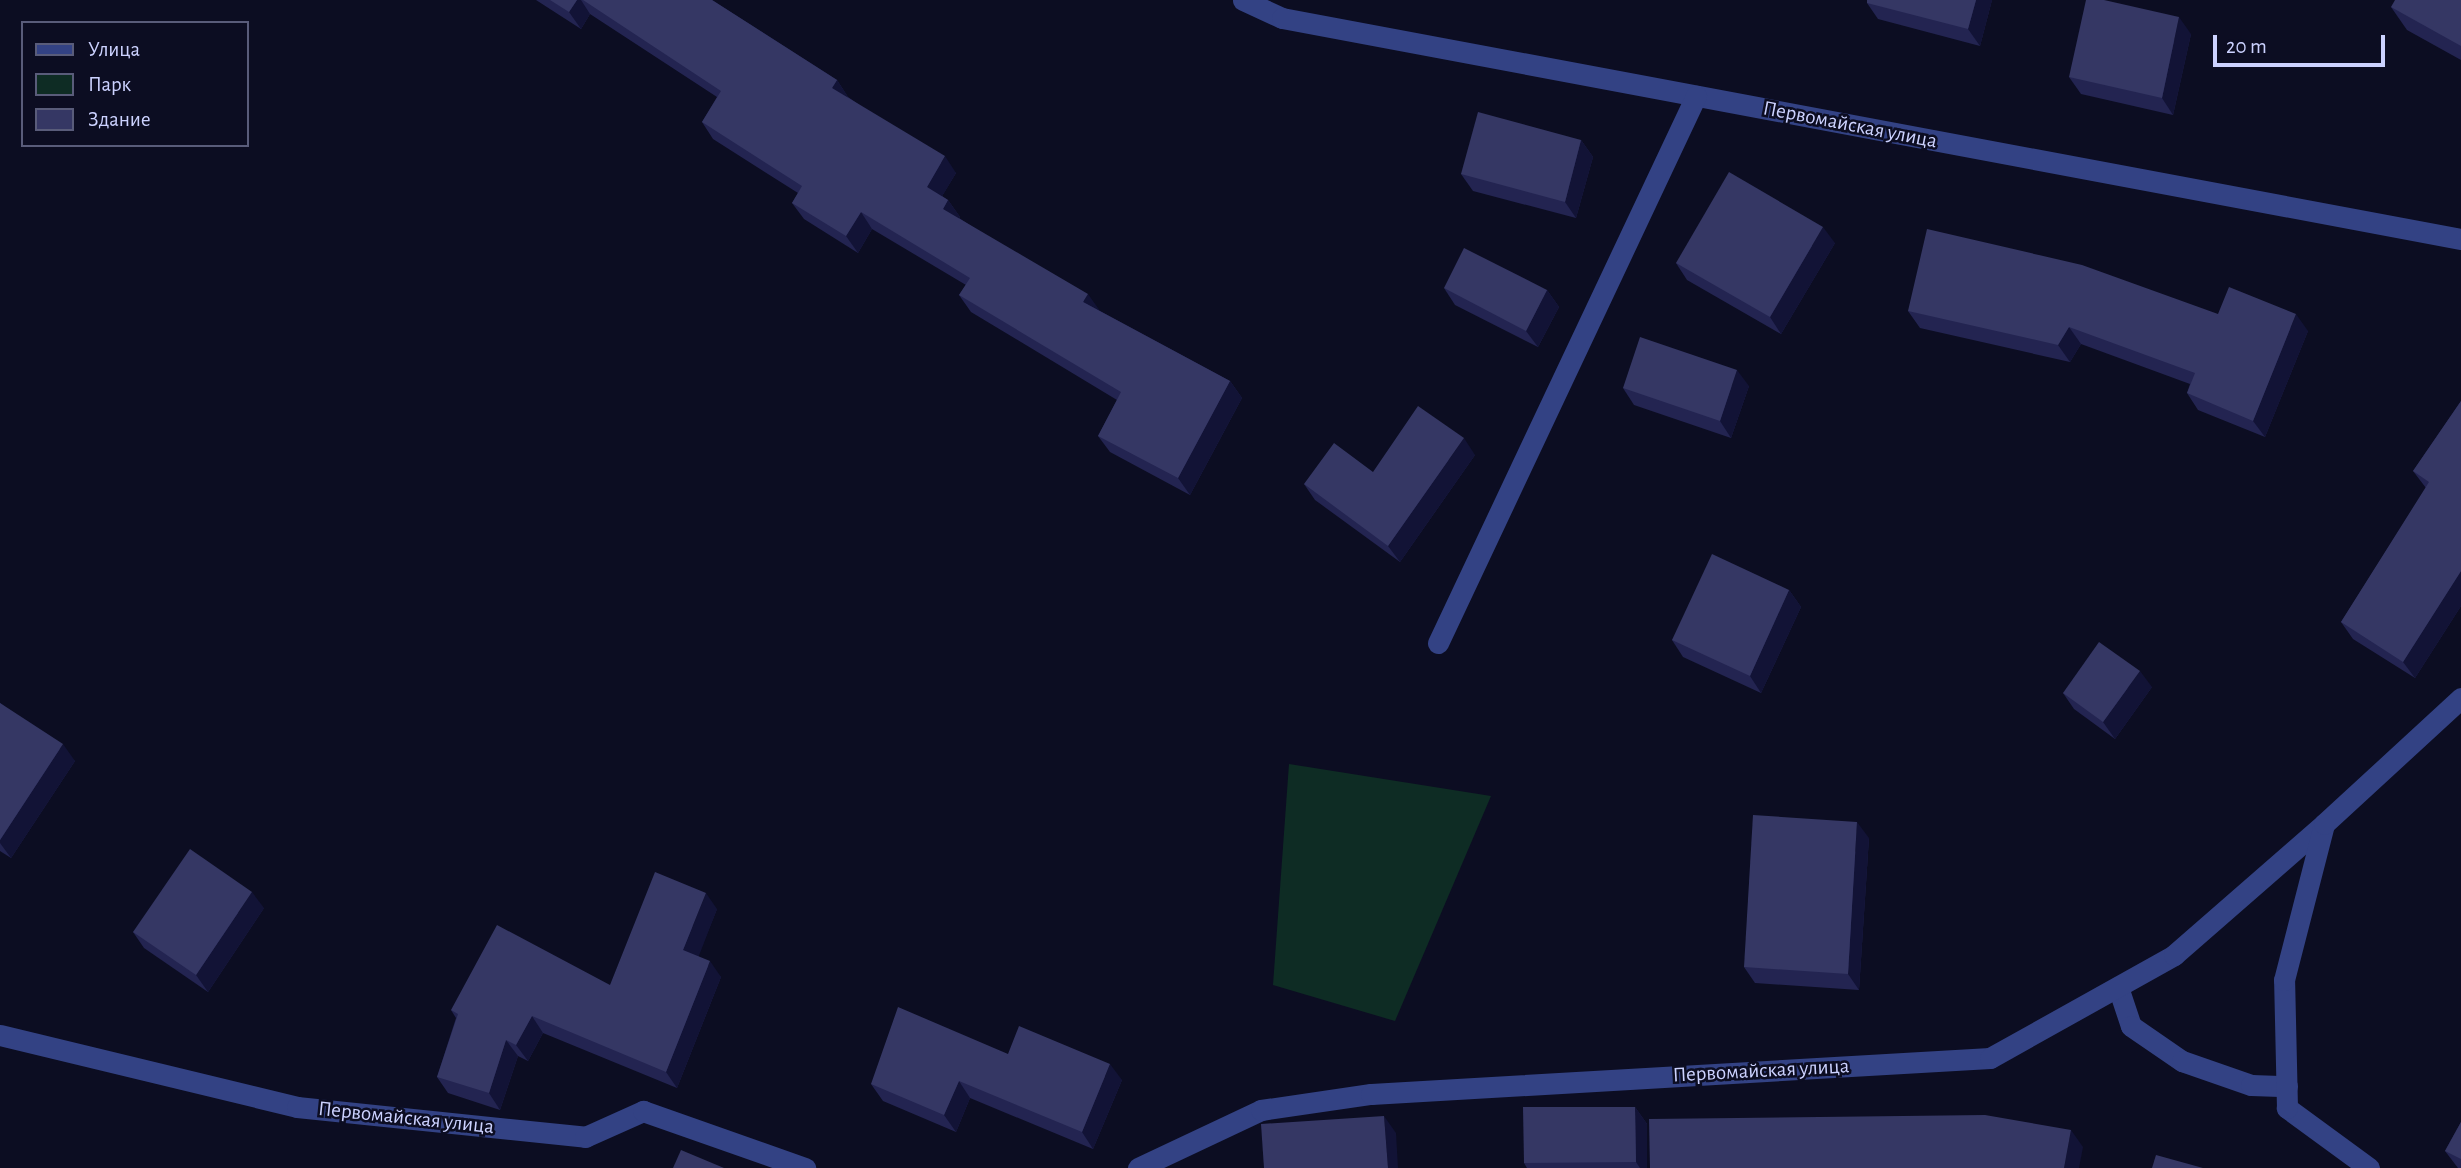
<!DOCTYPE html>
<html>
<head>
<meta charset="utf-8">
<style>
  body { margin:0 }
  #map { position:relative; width:2461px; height:1168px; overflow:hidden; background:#0c0d22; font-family:"Alegreya Sans",sans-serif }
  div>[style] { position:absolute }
  .green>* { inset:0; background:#0e2c24 }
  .minor>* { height:21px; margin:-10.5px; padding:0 10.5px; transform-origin:10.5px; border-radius:10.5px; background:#334284 }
  .wall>* { inset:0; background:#232451 }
  .shaded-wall>* { inset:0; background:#121336 }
  .building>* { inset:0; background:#353764 }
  span { translate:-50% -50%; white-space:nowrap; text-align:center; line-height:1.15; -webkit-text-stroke:5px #0c0d22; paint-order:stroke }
  .street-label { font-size:21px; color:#ccd2ff }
  .legend { position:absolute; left:21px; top:21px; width:228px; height:126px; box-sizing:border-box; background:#0c0d22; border:2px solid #595c7a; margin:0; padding:9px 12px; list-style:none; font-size:21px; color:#ccd2ff }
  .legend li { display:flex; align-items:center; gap:14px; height:35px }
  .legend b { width:35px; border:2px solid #595c7a }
  .scale { position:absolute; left:2213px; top:35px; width:172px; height:32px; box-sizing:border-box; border:4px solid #ccd2ff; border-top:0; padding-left:9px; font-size:21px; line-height:24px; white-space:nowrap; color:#ccd2ff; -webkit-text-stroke:5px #0c0d22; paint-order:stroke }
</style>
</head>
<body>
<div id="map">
  <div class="green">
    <div style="clip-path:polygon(1289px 764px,1491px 796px,1395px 1021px,1273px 985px)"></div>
  </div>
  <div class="minor">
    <div style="left:1243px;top:0;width:43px;rotate:24.8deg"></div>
    <div style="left:1282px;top:18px;width:1200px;rotate:10.62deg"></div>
    <div style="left:1438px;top:643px;width:605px;rotate:-64.75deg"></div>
    <div style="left:2118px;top:987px;width:41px;rotate:71.6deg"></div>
    <div style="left:2131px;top:1026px;width:62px;rotate:34.5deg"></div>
    <div style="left:2182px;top:1061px;width:73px;rotate:19.2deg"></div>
    <div style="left:2251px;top:1085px;width:36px;rotate:2deg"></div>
    <div style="left:0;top:1035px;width:306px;rotate:13.6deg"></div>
    <div style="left:297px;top:1107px;width:290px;rotate:5.9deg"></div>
    <div style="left:585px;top:1137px;width:64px;rotate:-24.1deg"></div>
    <div style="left:643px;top:1111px;width:172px;rotate:19.4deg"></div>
    <div style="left:1138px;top:1168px;width:136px;rotate:-25.2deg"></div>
    <div style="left:1261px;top:1110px;width:111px;rotate:-8.3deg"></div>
    <div style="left:1371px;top:1094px;width:620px;rotate:-3.33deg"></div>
    <div style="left:1990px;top:1058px;width:211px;rotate:-29.2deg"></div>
    <div style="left:2174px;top:955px;width:199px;rotate:-41.1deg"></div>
    <div style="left:2369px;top:1168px;width:102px;rotate:-143.8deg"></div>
    <div style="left:2287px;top:1108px;width:128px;rotate:-91.3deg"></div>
    <div style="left:2284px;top:980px;width:161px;rotate:-75.6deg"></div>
    <div style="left:2324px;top:824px;width:186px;rotate:-42.6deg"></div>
  </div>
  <div class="wall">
    <div style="clip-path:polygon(536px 0,712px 0,837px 80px,848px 97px,956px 173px,942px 196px,948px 200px,960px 217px,959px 218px,1100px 311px,1230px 381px,1242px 398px,1190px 495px,1110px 452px,1098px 436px,1117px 400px,971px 312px,959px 295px,966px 285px,872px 229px,858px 253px,804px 219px,792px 203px,798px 193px,713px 139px,702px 122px,717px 97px,590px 14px,581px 29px)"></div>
    <div style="clip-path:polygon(1867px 0,1992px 0,1980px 46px,1878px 19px,1867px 3px)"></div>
    <div style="clip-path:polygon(2461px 0,2461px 60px,2407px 30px,2391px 7px)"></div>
    <div style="clip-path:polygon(2191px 34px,2173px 115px,2081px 94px,2069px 77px)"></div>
    <div style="clip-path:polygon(1581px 140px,1593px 157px,1576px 218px,1473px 191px,1461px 174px)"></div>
    <div style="clip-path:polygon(1835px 243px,1781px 334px,1687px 280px,1676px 263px)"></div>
    <div style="clip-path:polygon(1444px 288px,1547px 290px,1559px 307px,1538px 347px,1455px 305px)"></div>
    <div style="clip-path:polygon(1908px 311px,2218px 314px,2308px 331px,2265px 437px,2198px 410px,2187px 393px,2190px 384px,2081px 344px,2070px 362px,1920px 328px)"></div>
    <div style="clip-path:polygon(1749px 386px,1731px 438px,1634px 405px,1623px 388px)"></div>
    <div style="clip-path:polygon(2461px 401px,2461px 606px,2415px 678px,2353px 639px,2341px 622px,2426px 488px,2413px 471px)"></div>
    <div style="clip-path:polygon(1475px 455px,1400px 562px,1315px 500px,1304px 484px)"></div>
    <div style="clip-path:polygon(1789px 590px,1801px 607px,1761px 693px,1683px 657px,1672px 640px)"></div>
    <div style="clip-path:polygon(2152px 687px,2115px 739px,2074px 709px,2063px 693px)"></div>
    <div style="clip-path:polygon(0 703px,75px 761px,11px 858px,0 851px)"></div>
    <div style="clip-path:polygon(1869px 838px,1859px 990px,1755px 983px,1744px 967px)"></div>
    <div style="clip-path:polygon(264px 908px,208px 992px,144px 948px,133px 932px)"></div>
    <div style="clip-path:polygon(717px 909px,698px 956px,721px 977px,677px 1088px,543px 1033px,528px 1061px,518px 1056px,500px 1110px,448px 1093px,437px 1077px,456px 1018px,451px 1010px,610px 985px)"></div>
    <div style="clip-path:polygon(1008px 1054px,1122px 1080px,1093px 1149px,970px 1098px,956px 1132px,883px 1101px,871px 1084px)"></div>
    <div style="clip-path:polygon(1635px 1107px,1647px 1124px,1647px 1168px,1527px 1168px,1524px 1163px)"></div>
    <div style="clip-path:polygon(2461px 1122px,2461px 1168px,2458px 1168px,2445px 1151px)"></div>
  </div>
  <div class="shaded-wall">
    <div style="clip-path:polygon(577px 0,581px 0,590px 14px,581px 29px,569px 12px)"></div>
    <div style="clip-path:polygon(1976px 0,1992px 0,1980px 46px,1968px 29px)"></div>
    <div style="clip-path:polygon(2179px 17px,2191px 34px,2173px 115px,2162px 98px)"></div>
    <div style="clip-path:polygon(837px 80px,848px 97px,844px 104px,832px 88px)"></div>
    <div style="clip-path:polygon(1581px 140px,1593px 157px,1576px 218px,1565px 202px)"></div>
    <div style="clip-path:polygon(945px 156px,956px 173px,938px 203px,927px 187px)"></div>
    <div style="clip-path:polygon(948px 200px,960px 217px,954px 226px,943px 209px)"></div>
    <div style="clip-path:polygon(861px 212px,872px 229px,858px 253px,846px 236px)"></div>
    <div style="clip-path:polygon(1823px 227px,1835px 243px,1781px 334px,1770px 317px)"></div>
    <div style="clip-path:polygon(1547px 290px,1559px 307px,1538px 347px,1526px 331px)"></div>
    <div style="clip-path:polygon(1088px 294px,1100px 311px,1083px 302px)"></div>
    <div style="clip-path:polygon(2296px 314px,2308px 331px,2265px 437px,2253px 421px)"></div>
    <div style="clip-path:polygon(2069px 327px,2081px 344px,2070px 362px,2058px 345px)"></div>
    <div style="clip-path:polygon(1737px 370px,1749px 386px,1731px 438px,1720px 421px)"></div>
    <div style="clip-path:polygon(1230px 381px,1242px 398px,1190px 495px,1178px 478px)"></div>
    <div style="clip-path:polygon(1464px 438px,1475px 455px,1400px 562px,1388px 546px)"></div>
    <div style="clip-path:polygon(2461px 571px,2461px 606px,2415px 678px,2403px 662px)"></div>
    <div style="clip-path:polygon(1789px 590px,1801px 607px,1761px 693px,1750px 676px)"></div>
    <div style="clip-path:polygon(2140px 671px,2152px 687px,2115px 739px,2103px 722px)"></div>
    <div style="clip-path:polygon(63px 744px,75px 761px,11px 858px,0 843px,0 840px)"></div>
    <div style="clip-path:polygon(1857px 822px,1869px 838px,1859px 990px,1848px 974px)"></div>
    <div style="clip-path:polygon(252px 892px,264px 908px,208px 992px,196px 975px)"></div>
    <div style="clip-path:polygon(706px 893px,717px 909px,695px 966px,683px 950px)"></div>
    <div style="clip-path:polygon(710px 961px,721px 977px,677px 1088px,666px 1072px)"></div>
    <div style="clip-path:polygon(532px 1016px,543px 1033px,528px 1061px,516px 1045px)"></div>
    <div style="clip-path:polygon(506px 1040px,518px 1056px,500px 1110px,489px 1093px)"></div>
    <div style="clip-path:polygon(1110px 1064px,1122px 1080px,1093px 1149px,1082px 1132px)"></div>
    <div style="clip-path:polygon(959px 1081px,970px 1098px,956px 1132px,944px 1115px)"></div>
    <div style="clip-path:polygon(1635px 1107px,1647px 1124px,1647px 1168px,1640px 1168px,1636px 1162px)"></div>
    <div style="clip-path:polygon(1384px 1116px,1396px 1133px,1398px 1168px,1388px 1168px)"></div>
    <div style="clip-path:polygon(2071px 1130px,2083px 1147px,2079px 1168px,2064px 1168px)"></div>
  </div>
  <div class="building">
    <div style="clip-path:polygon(550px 0,577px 0,569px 12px)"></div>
    <div style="clip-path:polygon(583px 0,712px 0,837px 80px,832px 88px,945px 156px,927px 187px,948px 200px,943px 209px,1088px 294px,1083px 302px,1230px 381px,1178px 478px,1098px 436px,1121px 392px,959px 295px,970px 278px,861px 212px,846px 236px,792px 203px,802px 186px,702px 122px,721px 91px)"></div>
    <div style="clip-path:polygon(1867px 0,1976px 0,1968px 29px,1867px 3px)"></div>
    <div style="clip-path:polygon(2086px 0,2104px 0,2179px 17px,2162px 98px,2069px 77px)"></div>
    <div style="clip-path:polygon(2395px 0,2461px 0,2461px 46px,2391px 7px)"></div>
    <div style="clip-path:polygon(1478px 112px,1581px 140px,1565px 202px,1461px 174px)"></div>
    <div style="clip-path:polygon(1729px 172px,1823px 227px,1770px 317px,1676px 263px)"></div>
    <div style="clip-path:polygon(1927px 229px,2082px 265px,2218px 314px,2229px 287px,2296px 314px,2253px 421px,2187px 393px,2195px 373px,2069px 327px,2058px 345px,1908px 311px)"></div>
    <div style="clip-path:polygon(1464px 248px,1547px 290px,1526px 331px,1444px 288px)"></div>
    <div style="clip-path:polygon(1640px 337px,1737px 370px,1720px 421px,1623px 388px)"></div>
    <div style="clip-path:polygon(2461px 401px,2461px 571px,2403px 662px,2341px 622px,2429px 482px,2413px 471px)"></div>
    <div style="clip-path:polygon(1418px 406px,1464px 438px,1388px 546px,1304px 484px,1334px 443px,1373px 472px)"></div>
    <div style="clip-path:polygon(1712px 554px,1789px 590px,1750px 676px,1672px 640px)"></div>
    <div style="clip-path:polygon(2099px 642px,2140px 671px,2103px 722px,2063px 693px)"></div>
    <div style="clip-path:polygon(0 703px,63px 744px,0 840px)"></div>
    <div style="clip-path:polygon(1753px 815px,1857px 822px,1848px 974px,1744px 967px)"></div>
    <div style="clip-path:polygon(190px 849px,252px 892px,196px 975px,133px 932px)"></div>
    <div style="clip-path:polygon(655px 872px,706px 893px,683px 950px,710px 961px,666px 1072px,532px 1016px,516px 1045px,506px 1040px,489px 1093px,437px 1077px,458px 1014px,451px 1010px,497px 925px,610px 985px)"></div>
    <div style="clip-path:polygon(898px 1007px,1008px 1054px,1019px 1026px,1110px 1064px,1082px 1132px,959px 1081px,944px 1115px,871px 1084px)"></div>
    <div style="clip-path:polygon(1523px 1107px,1635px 1107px,1636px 1162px,1524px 1163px)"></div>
    <div style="clip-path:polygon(1985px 1115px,2071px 1130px,2064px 1168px,1650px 1168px,1649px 1119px)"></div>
    <div style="clip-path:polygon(1384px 1116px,1388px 1168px,1264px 1168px,1261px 1124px)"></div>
    <div style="clip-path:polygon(2461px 1122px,2461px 1159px,2445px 1151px)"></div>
    <div style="clip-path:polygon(681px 1150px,724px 1168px,673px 1168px)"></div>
    <div style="clip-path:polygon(2156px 1155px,2203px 1168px,2152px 1168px)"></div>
  </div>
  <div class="street-label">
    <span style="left:1850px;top:125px;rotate:11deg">Первомайская улица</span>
    <span style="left:1761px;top:1071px;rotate:-3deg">Первомайская улица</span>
    <span style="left:406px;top:1118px;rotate:6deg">Первомайская улица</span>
  </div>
  <ul class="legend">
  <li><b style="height:9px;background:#334284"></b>Улица</li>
  <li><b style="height:19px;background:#0e2c24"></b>Парк</li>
  <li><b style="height:19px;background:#353764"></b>Здание</li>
  </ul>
  <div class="scale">20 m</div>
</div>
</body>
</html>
